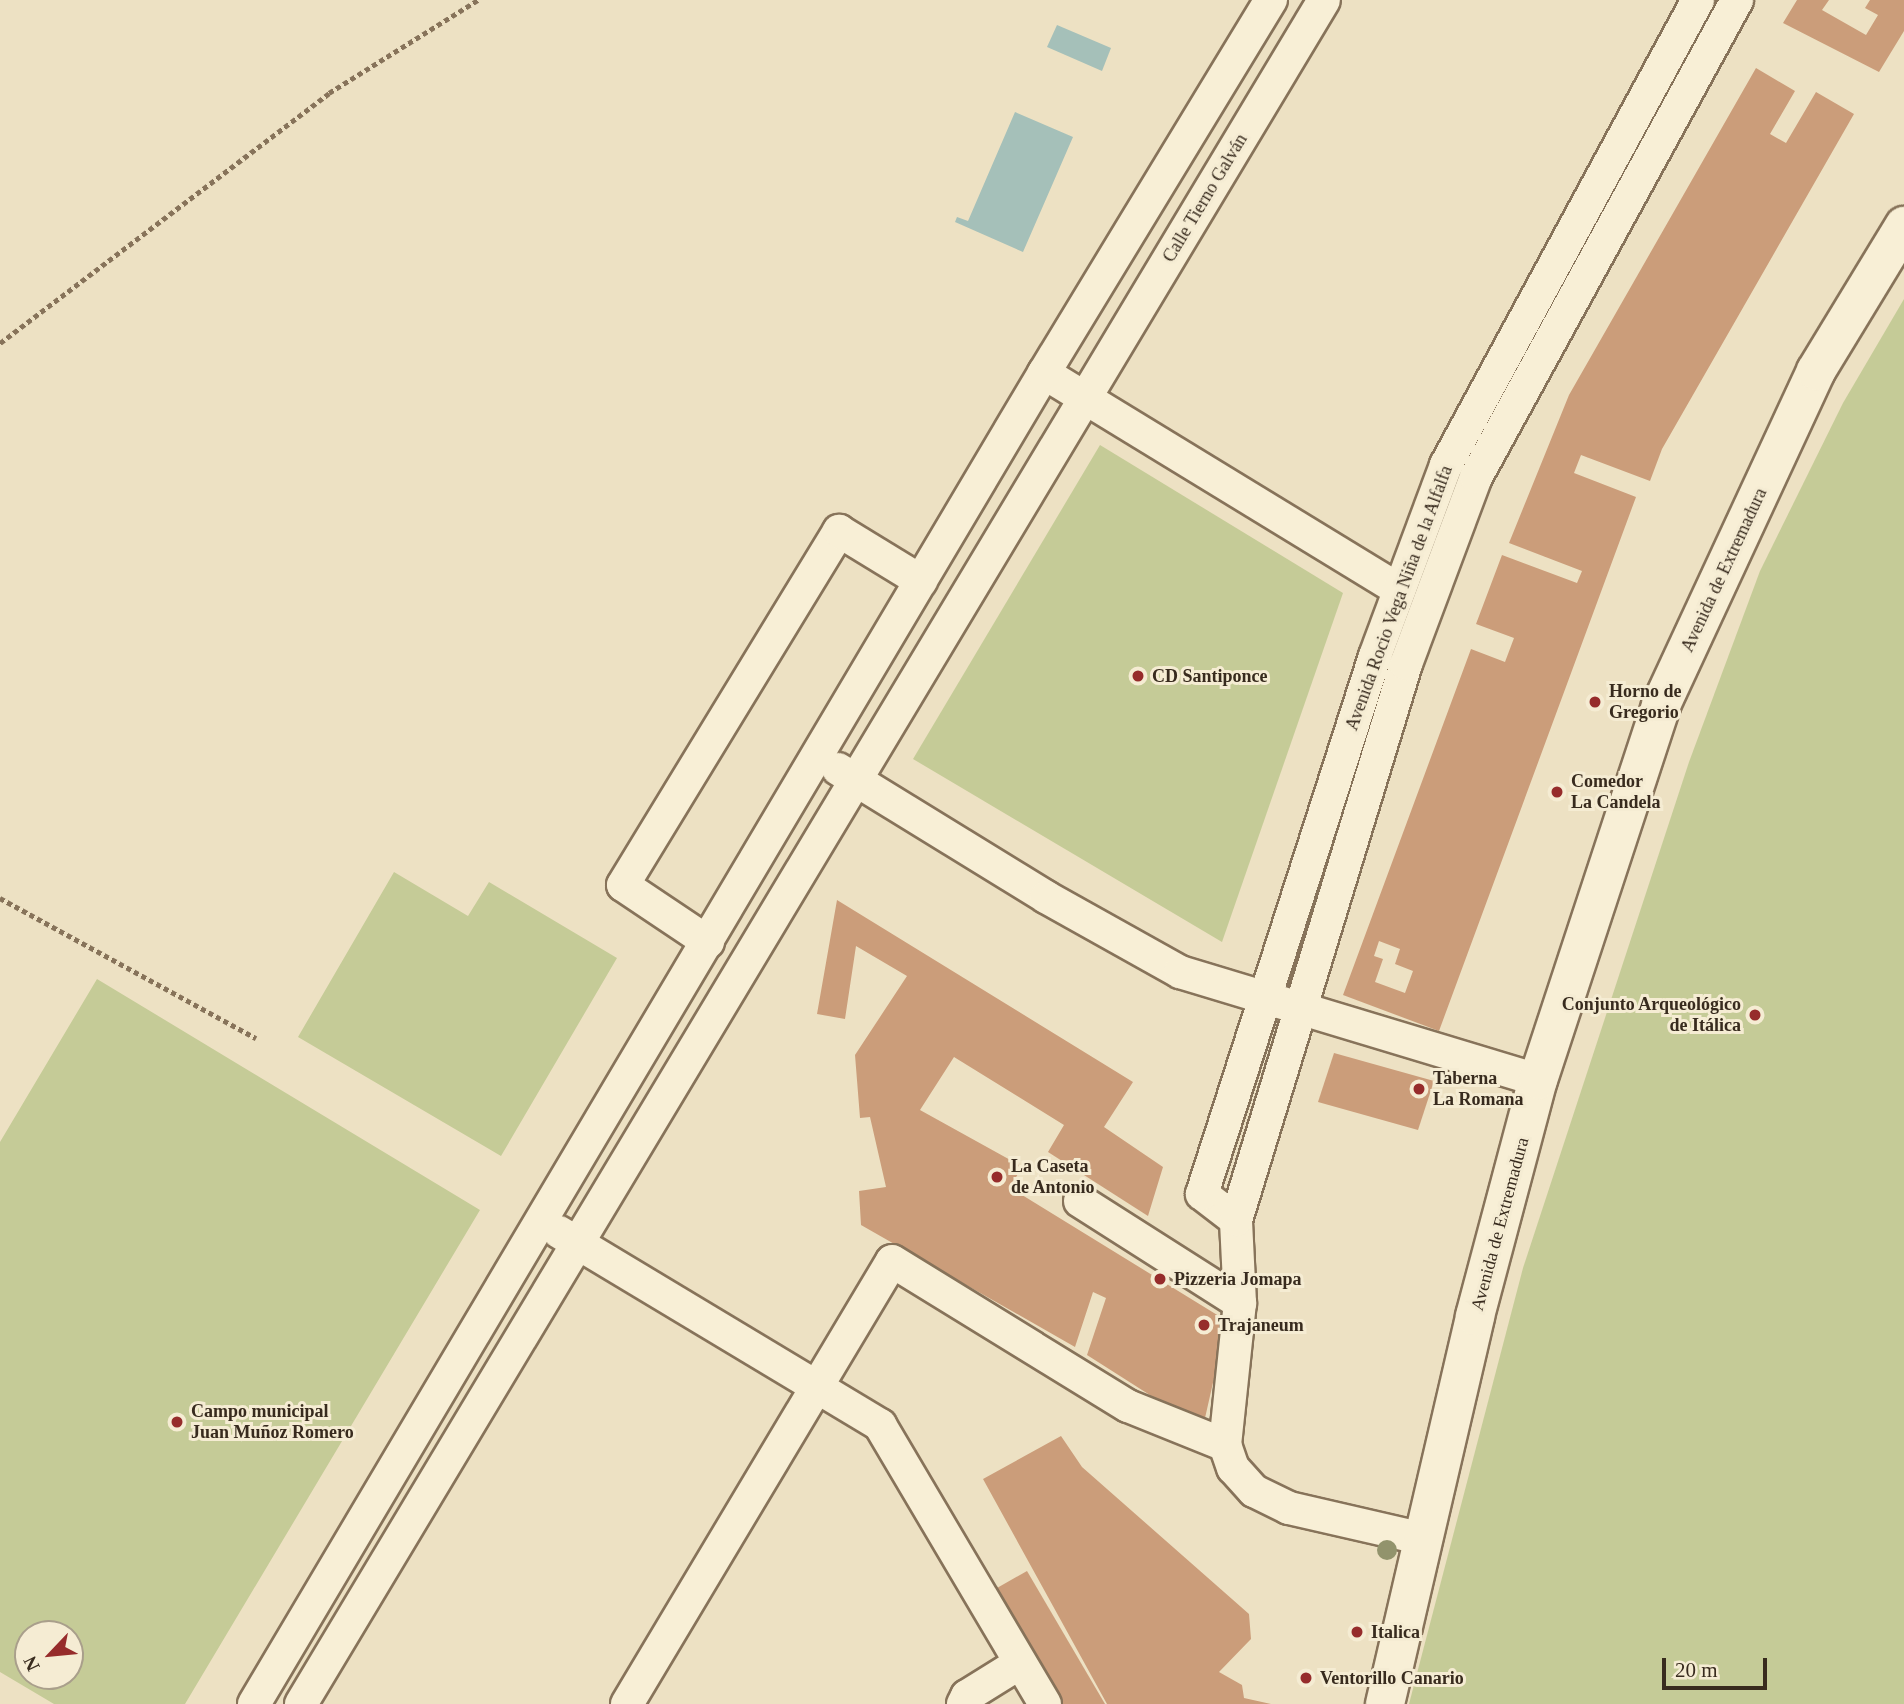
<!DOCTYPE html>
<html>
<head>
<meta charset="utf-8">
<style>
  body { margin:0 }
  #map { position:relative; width:1904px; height:1704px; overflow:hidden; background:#ede1c3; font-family:Georgia,serif }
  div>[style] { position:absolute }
  .green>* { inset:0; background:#c5cb97 }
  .water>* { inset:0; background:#a5c0b9 }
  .building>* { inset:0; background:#cb9d7a }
  .path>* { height:4.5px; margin-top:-2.25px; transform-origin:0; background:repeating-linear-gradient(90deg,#87735a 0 5px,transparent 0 8.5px) }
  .roads { filter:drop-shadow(2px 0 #87735a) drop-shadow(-2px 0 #87735a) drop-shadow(0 2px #87735a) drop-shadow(0 -2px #87735a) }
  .minor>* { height:32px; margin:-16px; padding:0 16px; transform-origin:16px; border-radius:16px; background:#f8efd6 }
  .secondary>* { height:38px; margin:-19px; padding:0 19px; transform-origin:19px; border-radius:19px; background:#f8efd6 }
  .trees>* { width:20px; height:20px; margin:-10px; border-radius:50%; background:#92936c }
  .dots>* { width:19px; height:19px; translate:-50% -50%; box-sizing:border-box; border:4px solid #f5ecd3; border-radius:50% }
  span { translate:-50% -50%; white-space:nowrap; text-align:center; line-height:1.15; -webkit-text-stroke:6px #f5ecd3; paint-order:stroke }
  .street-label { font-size:18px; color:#382b1e }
  .poi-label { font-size:18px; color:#382b1e; font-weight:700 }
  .left { translate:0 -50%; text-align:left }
  .right { translate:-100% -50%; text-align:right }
  .north { position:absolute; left:14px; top:1620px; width:70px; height:70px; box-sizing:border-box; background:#f5ecd3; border:2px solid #a99f8b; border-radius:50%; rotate:244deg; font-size:19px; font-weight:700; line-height:28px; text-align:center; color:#382b1e }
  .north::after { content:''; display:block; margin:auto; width:24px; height:32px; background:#962c2b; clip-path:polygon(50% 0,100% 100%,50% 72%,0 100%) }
  .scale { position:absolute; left:1662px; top:1658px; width:105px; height:32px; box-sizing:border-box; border:4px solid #382b1e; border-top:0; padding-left:9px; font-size:21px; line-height:24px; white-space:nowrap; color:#382b1e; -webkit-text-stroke:5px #f5ecd3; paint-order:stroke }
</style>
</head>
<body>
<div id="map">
  <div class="green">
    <div style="clip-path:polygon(1904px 299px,1904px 1704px,1409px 1704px,1523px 1268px,1689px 762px,1760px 571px,1843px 403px)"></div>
    <div style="clip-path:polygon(1100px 445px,1343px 593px,1222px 942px,913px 759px)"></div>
    <div style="clip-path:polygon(394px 872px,468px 916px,489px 882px,617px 958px,501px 1156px,298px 1037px)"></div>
    <div style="clip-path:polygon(evenodd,97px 979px,480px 1210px,185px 1704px,54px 1704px,0 1672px,0 1142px,97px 979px,28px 1634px,70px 1634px,70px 1676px,28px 1676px,28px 1634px)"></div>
  </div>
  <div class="water">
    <div style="clip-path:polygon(1057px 25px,1111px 48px,1102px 71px,1047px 47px)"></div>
    <div style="clip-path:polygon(1015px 112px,1073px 137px,1023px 252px,955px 222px,957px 217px,968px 221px)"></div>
  </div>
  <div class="building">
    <div style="clip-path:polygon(1797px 0,1829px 0,1822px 10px,1866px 35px,1878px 15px,1865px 8px,1870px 0,1904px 0,1904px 31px,1879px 72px,1783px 23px)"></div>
    <div style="clip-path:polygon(evenodd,1756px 68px,1795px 91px,1770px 134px,1786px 143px,1816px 92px,1854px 114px,1662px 449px,1650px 481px,1581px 455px,1574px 473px,1636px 497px,1439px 1031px,1343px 995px,1471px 649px,1505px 662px,1514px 638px,1476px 624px,1502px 555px,1577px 583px,1582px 571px,1509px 543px,1569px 395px,1756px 68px,1379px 941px,1400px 949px,1395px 964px,1413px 971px,1405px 993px,1375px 982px,1383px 959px,1374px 956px,1379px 941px)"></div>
    <div style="clip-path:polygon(837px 900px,1133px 1082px,1104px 1127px,1163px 1167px,1148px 1216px,1048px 1152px,1064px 1125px,954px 1057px,920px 1110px,1023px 1167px,1009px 1187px,1227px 1321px,1205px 1418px,1153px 1397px,1087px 1355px,1106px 1298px,1093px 1292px,1075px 1347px,861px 1225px,859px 1191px,886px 1187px,870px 1117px,860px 1118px,855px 1055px,907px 976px,856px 946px,845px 1019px,817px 1014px)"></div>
    <div style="clip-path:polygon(1334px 1053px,1434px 1081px,1418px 1130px,1318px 1102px)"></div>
    <div style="clip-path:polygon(1061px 1436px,1082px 1467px,1249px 1614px,1251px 1639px,1219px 1672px,1242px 1685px,1244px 1698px,1271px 1704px,1107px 1704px,983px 1479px)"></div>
    <div style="clip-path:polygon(1027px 1571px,1105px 1704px,1062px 1704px,997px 1588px)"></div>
  </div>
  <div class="path">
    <div style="left:0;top:343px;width:413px;rotate:-37.2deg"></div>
    <div style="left:329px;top:93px;width:176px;rotate:-32deg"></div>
    <div style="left:0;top:898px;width:292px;rotate:28.7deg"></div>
  </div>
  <div class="roads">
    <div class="minor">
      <div style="left:1044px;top:373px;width:416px;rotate:31.4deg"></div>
      <div style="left:838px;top:769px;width:244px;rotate:31.6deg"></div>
      <div style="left:1046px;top:897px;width:154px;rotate:29.2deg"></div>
      <div style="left:1180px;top:972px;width:374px;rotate:16.8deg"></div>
      <div style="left:708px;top:942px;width:102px;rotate:-146.2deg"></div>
      <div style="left:623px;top:885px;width:415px;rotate:-58.6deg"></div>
      <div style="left:839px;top:531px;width:96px;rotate:31.4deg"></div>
      <div style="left:1080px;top:1201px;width:190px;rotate:32.5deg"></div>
      <div style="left:1236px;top:1220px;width:43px;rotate:-142.6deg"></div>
      <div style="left:1202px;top:1194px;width:565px;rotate:-72.17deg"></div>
      <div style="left:1375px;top:656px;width:204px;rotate:-69.6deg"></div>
      <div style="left:1446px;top:465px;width:529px;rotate:-61.55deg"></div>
      <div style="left:559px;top:1232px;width:375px;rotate:31deg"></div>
      <div style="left:880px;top:1425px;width:324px;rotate:59.4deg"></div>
      <div style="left:1424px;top:1539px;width:139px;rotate:-167.1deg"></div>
      <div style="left:1289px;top:1508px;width:39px;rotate:-154deg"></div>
      <div style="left:1254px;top:1491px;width:31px;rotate:-132deg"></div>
      <div style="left:1233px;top:1468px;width:24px;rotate:-109deg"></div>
      <div style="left:1225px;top:1445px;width:143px;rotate:-84deg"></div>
      <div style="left:1240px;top:1303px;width:83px;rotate:-92.8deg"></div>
      <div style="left:1236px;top:1220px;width:581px;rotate:-73deg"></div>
      <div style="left:1406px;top:664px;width:200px;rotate:-69.5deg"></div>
      <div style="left:1476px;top:477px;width:544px;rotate:-61.31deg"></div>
      <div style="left:254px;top:1704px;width:1548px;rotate:-59.31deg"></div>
      <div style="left:1044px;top:373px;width:437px;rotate:-58.7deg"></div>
      <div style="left:301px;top:1704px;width:1987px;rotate:-59.02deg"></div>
      <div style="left:627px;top:1704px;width:516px;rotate:-59.11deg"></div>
      <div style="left:892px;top:1261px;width:277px;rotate:31.6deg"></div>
      <div style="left:1128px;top:1406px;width:105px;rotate:21.9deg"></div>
      <div style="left:963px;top:1704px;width:9px;rotate:-63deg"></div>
      <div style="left:967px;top:1696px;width:62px;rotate:-31.9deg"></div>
    </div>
    <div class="secondary">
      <div style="left:1385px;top:1704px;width:398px;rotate:-76.9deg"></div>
      <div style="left:1475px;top:1316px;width:244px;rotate:-75.1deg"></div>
      <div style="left:1538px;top:1080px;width:395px;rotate:-71.8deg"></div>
      <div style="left:1661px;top:705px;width:368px;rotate:-65.1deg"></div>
      <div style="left:1816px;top:371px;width:170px;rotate:-58.7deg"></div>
    </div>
  </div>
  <div class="trees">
    <div style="left:1387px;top:1550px"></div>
  </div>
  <div class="dots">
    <div style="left:1138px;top:676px;background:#962c2b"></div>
    <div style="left:1595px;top:702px;background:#962c2b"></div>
    <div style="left:1557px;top:792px;background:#962c2b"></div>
    <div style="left:1755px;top:1015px;background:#962c2b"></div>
    <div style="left:1419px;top:1089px;background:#962c2b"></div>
    <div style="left:997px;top:1177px;background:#962c2b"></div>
    <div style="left:1160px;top:1279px;background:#962c2b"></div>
    <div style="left:1204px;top:1325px;background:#962c2b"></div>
    <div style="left:177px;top:1422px;background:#962c2b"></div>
    <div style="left:1357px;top:1632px;background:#962c2b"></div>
    <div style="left:1306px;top:1678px;background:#962c2b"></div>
  </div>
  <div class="street-label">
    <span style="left:1205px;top:198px;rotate:-59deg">Calle Tierno Galván</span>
    <span style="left:1724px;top:570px;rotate:-65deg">Avenida de Extremadura</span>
    <span style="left:1399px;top:598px;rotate:-70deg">Avenida Rocio Vega Niña de la Alfalfa</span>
    <span style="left:1500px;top:1224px;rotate:-75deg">Avenida de Extremadura</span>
  </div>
  <div class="poi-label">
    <span class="left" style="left:1152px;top:676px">CD Santiponce</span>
    <span class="left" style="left:1609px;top:702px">Horno de<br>Gregorio</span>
    <span class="left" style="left:1571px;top:792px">Comedor<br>La Candela</span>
    <span class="right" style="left:1741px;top:1015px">Conjunto Arqueológico<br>de Itálica</span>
    <span class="left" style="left:1433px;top:1089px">Taberna<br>La Romana</span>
    <span class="left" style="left:1011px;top:1177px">La Caseta<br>de Antonio</span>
    <span class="left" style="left:1174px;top:1279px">Pizzeria Jomapa</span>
    <span class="left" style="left:1218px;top:1325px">Trajaneum</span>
    <span class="left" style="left:191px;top:1422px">Campo municipal<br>Juan Muñoz Romero</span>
    <span class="left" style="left:1371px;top:1632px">Italica</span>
    <span class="left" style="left:1320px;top:1678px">Ventorillo Canario</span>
  </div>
  <div class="north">N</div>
  <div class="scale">20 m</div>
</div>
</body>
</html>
